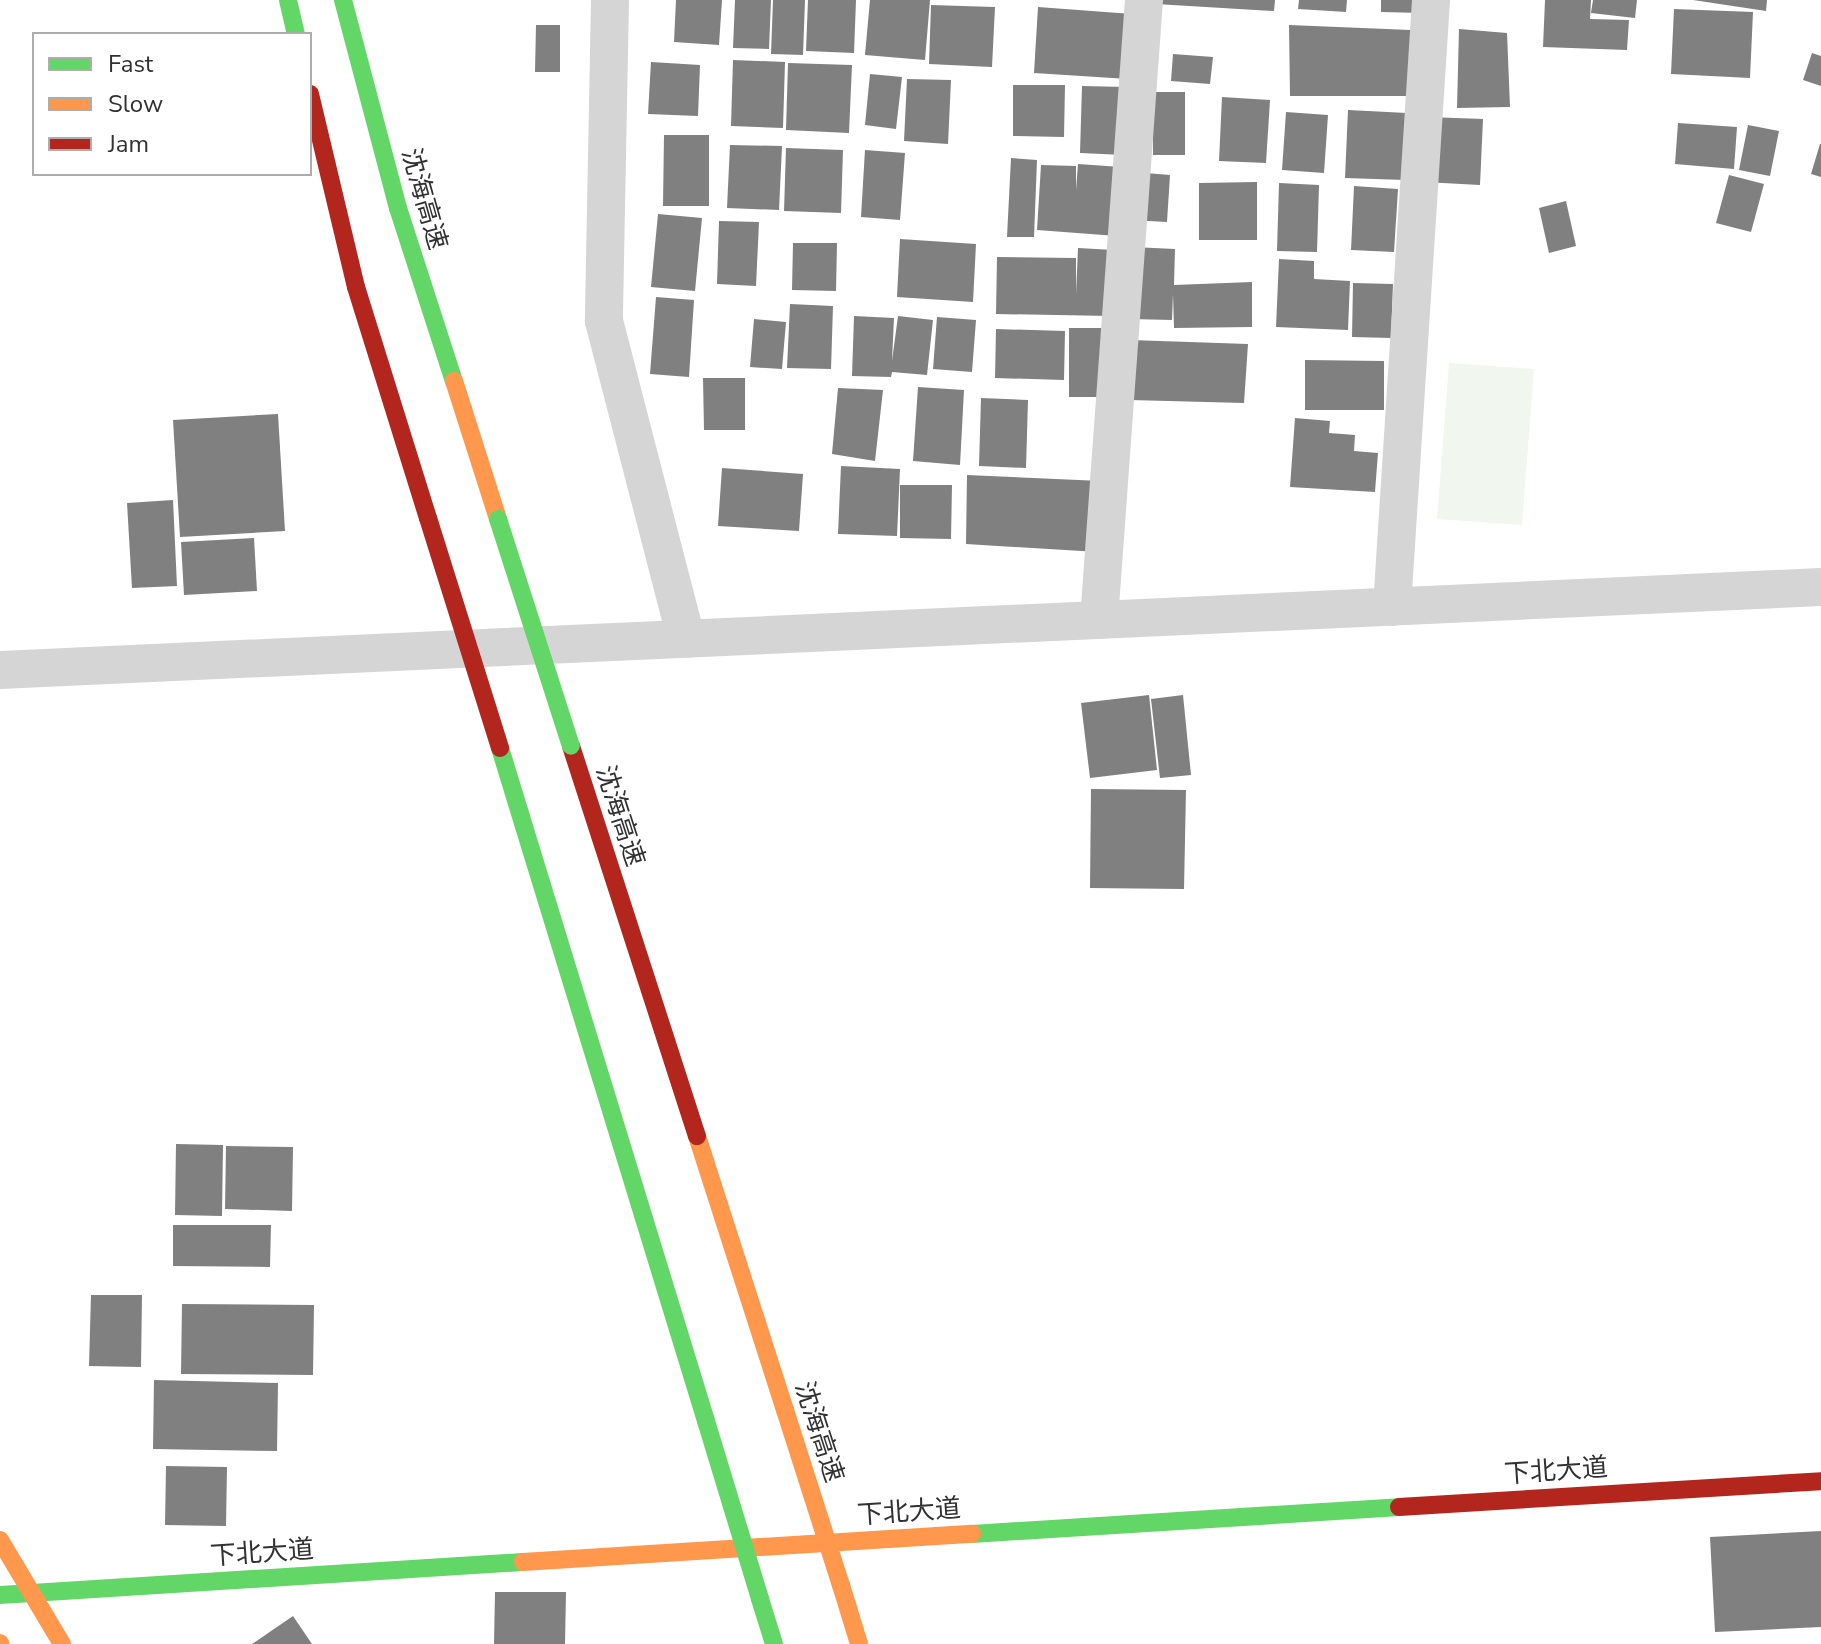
<!DOCTYPE html>
<html>
<head>
<meta charset="utf-8">
<style>
  body { margin:0 }
  #map { position:relative; width:1821px; height:1644px; overflow:hidden; background:#fff; font-family:"Nunito Sans","Noto Sans SC",sans-serif }
  div>[style] { position:absolute }
  .green>* { inset:0; background:#f1f6ee }
  .building>* { inset:0; background:#808080 }
  .street>* { height:38px; margin:-19px; padding:0 19px; transform-origin:19px; border-radius:19px; background:#d5d5d5 }
  .fast>* { height:18px; margin:-9px; padding:0 9px; transform-origin:9px; border-radius:9px; background:#63d668 }
  .slow>* { height:18px; margin:-9px; padding:0 9px; transform-origin:9px; border-radius:9px; background:#ff974d }
  .jam>* { height:18px; margin:-9px; padding:0 9px; transform-origin:9px; border-radius:9px; background:#b3261e }
  .fast-bridge>* { height:18px; margin:-9px; padding:0 9px; transform-origin:9px; border-radius:9px; background:#63d668 }
  .slow-bridge>* { height:18px; margin:-9px; padding:0 9px; transform-origin:9px; border-radius:9px; background:#ff974d }
  .jam-bridge>* { height:18px; margin:-9px; padding:0 9px; transform-origin:9px; border-radius:9px; background:#b3261e }
  span { translate:-50% -50%; white-space:nowrap; text-align:center; line-height:1.15; -webkit-text-stroke:8px #fff; paint-order:stroke }
  .street-label { font-size:26px; color:#313131 }
  .legend { position:absolute; left:32px; top:32px; width:280px; height:144px; box-sizing:border-box; background:#fff; border:2px solid #adadad; margin:0; padding:10px 14px; list-style:none; font-size:24px; color:#313131 }
  .legend li { display:flex; align-items:center; gap:16px; height:40px }
  .legend b { width:40px; border:2px solid #adadad }
</style>
</head>
<body>
<div id="map">
  <div class="green">
    <div style="clip-path:polygon(1449px 363px,1534px 369px,1522px 525px,1437px 519px)"></div>
  </div>
  <div class="building">
    <div style="clip-path:polygon(676px 0,722px 0,719px 45px,674px 42px)"></div>
    <div style="clip-path:polygon(735px 0,771px 0,769px 49px,733px 48px)"></div>
    <div style="clip-path:polygon(773px 0,805px 0,803px 55px,771px 54px)"></div>
    <div style="clip-path:polygon(808px 0,856px 0,854px 53px,806px 51px)"></div>
    <div style="clip-path:polygon(870px 0,930px 0,925px 60px,865px 55px)"></div>
    <div style="clip-path:polygon(1157px 0,1275px 0,1274px 11px,1156px 4px)"></div>
    <div style="clip-path:polygon(1299px 0,1347px 0,1346px 12px,1298px 9px)"></div>
    <div style="clip-path:polygon(1381px 0,1423px 0,1422px 13px,1381px 12px)"></div>
    <div style="clip-path:polygon(1545px 0,1591px 0,1590px 19px,1629px 20px,1627px 50px,1543px 47px)"></div>
    <div style="clip-path:polygon(1593px 0,1637px 0,1635px 18px,1591px 13px)"></div>
    <div style="clip-path:polygon(1693px 0,1767px 0,1766px 11px)"></div>
    <div style="clip-path:polygon(931px 5px,995px 7px,992px 67px,929px 64px)"></div>
    <div style="clip-path:polygon(1038px 7px,1132px 14px,1128px 79px,1034px 73px)"></div>
    <div style="clip-path:polygon(1674px 9px,1753px 12px,1750px 78px,1671px 74px)"></div>
    <div style="clip-path:polygon(536px 25px,560px 25px,560px 72px,535px 72px)"></div>
    <div style="clip-path:polygon(1289px 25px,1411px 30px,1409px 96px,1290px 96px)"></div>
    <div style="clip-path:polygon(1459px 29px,1507px 33px,1510px 107px,1457px 108px)"></div>
    <div style="clip-path:polygon(1812px 53px,1821px 56px,1821px 86px,1803px 80px)"></div>
    <div style="clip-path:polygon(1173px 54px,1213px 57px,1210px 84px,1171px 81px)"></div>
    <div style="clip-path:polygon(733px 60px,785px 62px,783px 128px,731px 126px)"></div>
    <div style="clip-path:polygon(651px 62px,700px 65px,698px 116px,648px 114px)"></div>
    <div style="clip-path:polygon(788px 63px,852px 65px,849px 133px,786px 130px)"></div>
    <div style="clip-path:polygon(870px 74px,902px 77px,896px 129px,865px 125px)"></div>
    <div style="clip-path:polygon(907px 79px,951px 80px,948px 144px,904px 141px)"></div>
    <div style="clip-path:polygon(1013px 85px,1065px 85px,1064px 137px,1013px 136px)"></div>
    <div style="clip-path:polygon(1082px 86px,1126px 87px,1124px 155px,1080px 153px)"></div>
    <div style="clip-path:polygon(1153px 92px,1185px 92px,1185px 155px,1153px 155px)"></div>
    <div style="clip-path:polygon(1222px 97px,1270px 100px,1266px 163px,1219px 161px)"></div>
    <div style="clip-path:polygon(1348px 110px,1407px 113px,1405px 180px,1345px 178px)"></div>
    <div style="clip-path:polygon(1286px 112px,1328px 115px,1324px 173px,1282px 170px)"></div>
    <div style="clip-path:polygon(1428px 117px,1483px 119px,1480px 185px,1424px 182px)"></div>
    <div style="clip-path:polygon(1678px 123px,1737px 127px,1734px 169px,1675px 164px)"></div>
    <div style="clip-path:polygon(1748px 125px,1779px 131px,1770px 176px,1739px 170px)"></div>
    <div style="clip-path:polygon(664px 135px,709px 135px,709px 206px,663px 206px)"></div>
    <div style="clip-path:polygon(1820px 144px,1821px 144px,1821px 177px,1811px 174px)"></div>
    <div style="clip-path:polygon(730px 145px,782px 146px,779px 210px,727px 208px)"></div>
    <div style="clip-path:polygon(786px 148px,843px 150px,841px 213px,784px 211px)"></div>
    <div style="clip-path:polygon(865px 150px,905px 153px,900px 220px,861px 217px)"></div>
    <div style="clip-path:polygon(1011px 158px,1037px 160px,1034px 237px,1007px 237px)"></div>
    <div style="clip-path:polygon(1078px 164px,1121px 167px,1117px 236px,1037px 230px,1041px 165px,1076px 166px,1076px 190px)"></div>
    <div style="clip-path:polygon(1133px 172px,1170px 175px,1167px 222px,1130px 220px)"></div>
    <div style="clip-path:polygon(1729px 175px,1764px 184px,1751px 232px,1716px 223px)"></div>
    <div style="clip-path:polygon(1257px 182px,1257px 240px,1199px 240px,1199px 183px)"></div>
    <div style="clip-path:polygon(1279px 183px,1319px 185px,1317px 252px,1277px 251px)"></div>
    <div style="clip-path:polygon(1354px 186px,1398px 189px,1394px 252px,1351px 250px)"></div>
    <div style="clip-path:polygon(1566px 201px,1576px 246px,1549px 253px,1539px 208px)"></div>
    <div style="clip-path:polygon(658px 214px,702px 218px,695px 291px,651px 287px)"></div>
    <div style="clip-path:polygon(719px 221px,759px 222px,756px 286px,717px 284px)"></div>
    <div style="clip-path:polygon(900px 239px,976px 244px,973px 302px,897px 297px)"></div>
    <div style="clip-path:polygon(793px 243px,837px 243px,836px 291px,792px 290px)"></div>
    <div style="clip-path:polygon(1133px 247px,1175px 249px,1174px 285px,1252px 282px,1252px 327px,1174px 328px,1173px 294px,1172px 320px,1130px 319px)"></div>
    <div style="clip-path:polygon(1078px 248px,1114px 250px,1111px 316px,996px 314px,997px 257px,1076px 258px,1076px 294px)"></div>
    <div style="clip-path:polygon(1279px 259px,1314px 261px,1314px 279px,1350px 281px,1348px 330px,1276px 327px)"></div>
    <div style="clip-path:polygon(1353px 283px,1393px 284px,1391px 338px,1352px 337px)"></div>
    <div style="clip-path:polygon(656px 297px,694px 300px,689px 377px,650px 374px)"></div>
    <div style="clip-path:polygon(790px 304px,833px 306px,831px 369px,787px 368px)"></div>
    <div style="clip-path:polygon(854px 316px,894px 318px,892px 361px,898px 316px,933px 320px,927px 375px,892px 372px,891px 377px,852px 376px)"></div>
    <div style="clip-path:polygon(937px 317px,976px 320px,972px 372px,933px 369px)"></div>
    <div style="clip-path:polygon(754px 319px,786px 322px,782px 369px,750px 367px)"></div>
    <div style="clip-path:polygon(1069px 328px,1111px 328px,1110px 397px,1069px 397px)"></div>
    <div style="clip-path:polygon(996px 329px,1065px 331px,1064px 380px,995px 378px)"></div>
    <div style="clip-path:polygon(1130px 340px,1248px 344px,1244px 403px,1130px 400px)"></div>
    <div style="clip-path:polygon(1305px 360px,1384px 361px,1384px 410px,1305px 410px)"></div>
    <div style="clip-path:polygon(703px 378px,745px 378px,745px 430px,704px 430px)"></div>
    <div style="clip-path:polygon(918px 387px,964px 390px,960px 465px,913px 461px)"></div>
    <div style="clip-path:polygon(838px 388px,883px 390px,875px 461px,832px 454px)"></div>
    <div style="clip-path:polygon(981px 398px,1028px 400px,1026px 468px,979px 466px)"></div>
    <div style="clip-path:polygon(278px 414px,285px 531px,180px 537px,173px 420px)"></div>
    <div style="clip-path:polygon(1295px 418px,1330px 421px,1329px 433px,1355px 435px,1354px 451px,1378px 453px,1375px 492px,1290px 487px)"></div>
    <div style="clip-path:polygon(841px 466px,900px 469px,897px 536px,838px 534px)"></div>
    <div style="clip-path:polygon(722px 468px,803px 474px,799px 531px,718px 526px)"></div>
    <div style="clip-path:polygon(967px 475px,1101px 481px,1098px 552px,966px 544px)"></div>
    <div style="clip-path:polygon(900px 485px,952px 485px,951px 539px,900px 538px)"></div>
    <div style="clip-path:polygon(173px 500px,177px 586px,132px 588px,127px 503px)"></div>
    <div style="clip-path:polygon(254px 538px,257px 591px,184px 595px,181px 542px)"></div>
    <div style="clip-path:polygon(1149px 695px,1157px 770px,1090px 778px,1081px 703px)"></div>
    <div style="clip-path:polygon(1183px 695px,1191px 775px,1160px 778px,1151px 699px)"></div>
    <div style="clip-path:polygon(1091px 789px,1186px 790px,1184px 889px,1090px 888px)"></div>
    <div style="clip-path:polygon(176px 1144px,223px 1145px,222px 1216px,175px 1215px)"></div>
    <div style="clip-path:polygon(226px 1146px,293px 1147px,292px 1211px,225px 1209px)"></div>
    <div style="clip-path:polygon(173px 1225px,271px 1225px,270px 1267px,173px 1266px)"></div>
    <div style="clip-path:polygon(91px 1295px,142px 1295px,141px 1367px,89px 1366px)"></div>
    <div style="clip-path:polygon(182px 1304px,314px 1305px,313px 1375px,181px 1374px)"></div>
    <div style="clip-path:polygon(154px 1380px,278px 1383px,277px 1451px,153px 1449px)"></div>
    <div style="clip-path:polygon(166px 1466px,227px 1467px,226px 1526px,165px 1525px)"></div>
    <div style="clip-path:polygon(1821px 1531px,1821px 1627px,1715px 1632px,1710px 1537px)"></div>
    <div style="clip-path:polygon(495px 1592px,566px 1592px,565px 1644px,494px 1644px)"></div>
    <div style="clip-path:polygon(293px 1616px,312px 1644px,252px 1644px)"></div>
  </div>
  <div class="street">
    <div style="left:610px;top:0;width:321px;rotate:91.1deg"></div>
    <div style="left:604px;top:321px;width:328px;rotate:75.5deg"></div>
    <div style="left:1392px;top:607px;width:608px;rotate:-86.32deg"></div>
    <div style="left:1099px;top:620px;width:622px;rotate:-85.85deg"></div>
    <div style="left:0;top:670px;width:1823px;rotate:-2.61deg"></div>
  </div>
  <div class="fast">
    <div style="left:288px;top:0;width:35px;rotate:77deg"></div>
    <div style="left:343px;top:0;width:215px;rotate:75.2deg"></div>
    <div style="left:398px;top:208px;width:182px;rotate:72.1deg"></div>
    <div style="left:500px;top:748px;width:704px;rotate:72.98deg"></div>
    <div style="left:972px;top:1534px;width:428px;rotate:-3.6deg"></div>
    <div style="left:0;top:1595px;width:524px;rotate:-3.61deg"></div>
    <div style="left:760px;top:1599px;width:47px;rotate:72.7deg"></div>
  </div>
  <div class="slow">
    <div style="left:454px;top:381px;width:145px;rotate:72.3deg"></div>
    <div style="left:697px;top:1136px;width:288px;rotate:72.2deg"></div>
    <div style="left:0;top:1540px;width:121px;rotate:59.2deg"></div>
    <div style="left:523px;top:1562px;width:450px;rotate:-3.6deg"></div>
    <div style="left:841px;top:1585px;width:62px;rotate:73deg"></div>
    <div style="left:0;top:1643px;width:1px;rotate:90deg"></div>
  </div>
  <div class="jam">
    <div style="left:310px;top:94px;width:198px;rotate:76.6deg"></div>
    <div style="left:356px;top:287px;width:242px;rotate:72.7deg"></div>
    <div style="left:571px;top:746px;width:410px;rotate:72.1deg"></div>
    <div style="left:1399px;top:1507px;width:423px;rotate:-3.5deg"></div>
  </div>
  <div class="fast-bridge">
    <div style="left:498px;top:519px;width:238px;rotate:72.2deg"></div>
    <div style="left:706px;top:1421px;width:186px;rotate:73.1deg"></div>
  </div>
  <div class="slow-bridge">
    <div style="left:785px;top:1410px;width:184px;rotate:72.3deg"></div>
  </div>
  <div class="jam-bridge">
    <div style="left:428px;top:518px;width:241px;rotate:72.6deg"></div>
  </div>
  <div class="street-label">
    <span style="left:424px;top:199px;rotate:74deg">沈海高速</span>
    <span style="left:620px;top:816px;rotate:72deg">沈海高速</span>
    <span style="left:819px;top:1432px;rotate:72deg">沈海高速</span>
    <span style="left:1556px;top:1471px;rotate:-4deg">下北大道</span>
    <span style="left:909px;top:1512px;rotate:-4deg">下北大道</span>
    <span style="left:262px;top:1553px;rotate:-4deg">下北大道</span>
  </div>
  <ul class="legend">
  <li><b style="height:10px;background:#63d668"></b>Fast</li>
  <li><b style="height:10px;background:#ff974d"></b>Slow</li>
  <li><b style="height:10px;background:#b3261e"></b>Jam</li>
  </ul>
</div>
</body>
</html>
